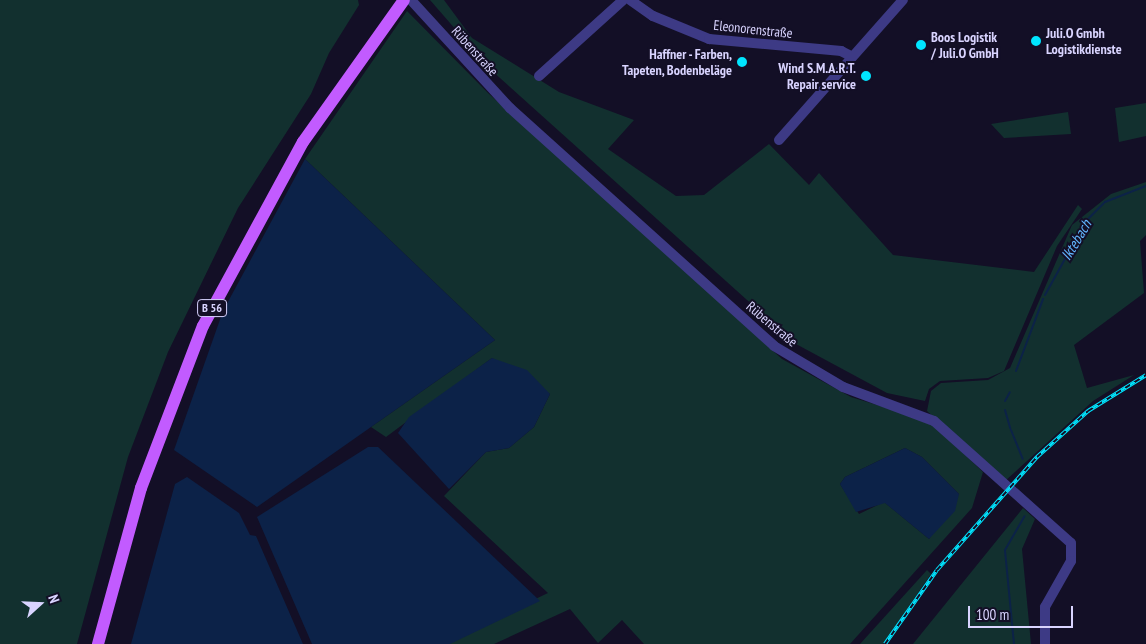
<!DOCTYPE html>
<html>
<head>
<meta charset="utf-8">
<style>
  body { margin:0 }
  #map { position:relative; width:1146px; height:644px; overflow:hidden; background:#130f26; font-family:"PT Sans Narrow",sans-serif }
  div>[style] { position:absolute }
  .green>* { inset:0; background:#12302f }
  .water>* { inset:0; background:#0c2248 }
  .stream>* { height:2px; margin:-1px; padding:0 1px; transform-origin:1px; border-radius:1px; background:#0c2248 }
  .minor>* { height:10px; margin:-5px; padding:0 5px; transform-origin:5px; border-radius:5px; background:#3d3a85 }
  .major>* { height:12px; margin:-6px; padding:0 6px; transform-origin:6px; border-radius:6px; background:#c25bff }
  .rail>* { height:4px; margin-top:-2px; transform-origin:0; background:repeating-linear-gradient(90deg,#130f26 0 5.5px,#00e5ff 0 11px); box-sizing:border-box; border-block:1px solid #00e5ff }
  .dots>* { width:14px; height:14px; translate:-50% -50%; box-sizing:border-box; border:2px solid #130f26; border-radius:50% }
  span { translate:-50% -50%; white-space:nowrap; text-align:center; line-height:1.15; -webkit-text-stroke:4px #130f26; paint-order:stroke }
  .shield-label span { padding:1px 4px; background:#130f26; border:1px solid; border-radius:4px; -webkit-text-stroke-width:0 }
  .shield-label { font-size:12px; color:#d9d4ff; font-weight:700 }
  .street-label { font-size:14px; color:#d9d4ff }
  .poi-label { font-size:14px; color:#d9d4ff; font-weight:700 }
  .left { translate:0 -50%; text-align:left }
  .right { translate:-100% -50%; text-align:right }
  .water-label { font-size:15px; color:#62b6ff; font-style:italic }
  .north { position:absolute; left:15px; top:579px; width:50px; height:50px; -webkit-text-stroke:4px #130f26; paint-order:stroke; rotate:70deg; font-size:14px; font-weight:700; line-height:20px; text-align:center; color:#d9d4ff }
  .north::after { content:''; display:block; margin:auto; width:18px; height:22px; background:#d9d4ff; clip-path:polygon(50% 0,100% 100%,50% 72%,0 100%) }
  .scale { position:absolute; left:968px; top:606px; width:105px; height:22px; box-sizing:border-box; border:2px solid #d9d4ff; border-top:0; padding-left:6px; font-size:15px; line-height:18px; white-space:nowrap; color:#d9d4ff; -webkit-text-stroke:4px #130f26; paint-order:stroke }
</style>
</head>
<body>
<div id="map">
  <div class="green">
    <div style="clip-path:polygon(0 0,358px 0,359px 5px,329px 53px,311px 94px,238px 208px,168px 352px,128px 457px,77px 644px,0 644px)"></div>
    <div style="clip-path:polygon(430px 0,444px 0,472px 38px,559px 92px,634px 120px,608px 149px,676px 196px,704px 195px,769px 144px,809px 185px,819px 173px,893px 255px,1034px 272px,1078px 205px,1082px 209px,1057px 246px,1004px 371px,988px 378px,940px 381px,929px 389px,925px 401px,887px 393px,796px 344px,490px 69px)"></div>
    <div style="clip-path:polygon(evenodd,407px 11px,488px 93px,782px 359px,851px 397px,929px 421px,983px 472px,972px 508px,850px 644px,644px 644px,622px 620px,598px 643px,570px 609px,494px 644px,440px 644px,548px 593px,444px 496px,486px 452px,509px 448px,534px 427px,550px 394px,492px 358px,386px 437px,371px 427px,495px 340px,305px 159px,407px 11px,905px 448px,922px 457px,959px 494px,929px 539px,884px 502px,859px 514px,840px 484px,845px 477px,905px 448px)"></div>
    <div style="clip-path:polygon(1146px 103px,1146px 136px,1119px 142px,1115px 108px)"></div>
    <div style="clip-path:polygon(1068px 112px,1071px 134px,1004px 138px,991px 124px)"></div>
    <div style="clip-path:polygon(1146px 182px,1146px 235px,1140px 241px,1144px 293px,1074px 345px,1087px 388px,1134px 375px,1093px 401px,1005px 481px,927px 411px,931px 391px,941px 383px,988px 380px,1010px 368px,1072px 225px,1111px 194px)"></div>
    <div style="clip-path:polygon(1023px 508px,1035px 519px,1022px 549px,1031px 644px,913px 644px)"></div>
    <div style="clip-path:polygon(927px 570px,931px 574px,883px 644px,860px 644px)"></div>
  </div>
  <div class="water">
    <div style="clip-path:polygon(305px 159px,495px 340px,257px 507px,174px 450px,223px 311px)"></div>
    <div style="clip-path:polygon(492px 358px,527px 370px,550px 394px,534px 427px,509px 448px,486px 452px,449px 489px,398px 433px,409px 417px)"></div>
    <div style="clip-path:polygon(368px 447px,378px 447px,540px 601px,450px 644px,312px 644px,257px 517px)"></div>
    <div style="clip-path:polygon(905px 448px,922px 457px,959px 494px,955px 511px,929px 539px,885px 503px,856px 512px,840px 484px,845px 477px)"></div>
    <div style="clip-path:polygon(187px 477px,239px 513px,250px 535px,256px 536px,303px 644px,131px 644px,175px 484px)"></div>
  </div>
  <div class="stream">
    <div style="left:1045px;top:295px;width:85px;rotate:-61deg"></div>
    <div style="left:1086px;top:221px;width:27px;rotate:-45deg"></div>
    <div style="left:1105px;top:202px;width:44px;rotate:-21.3deg"></div>
    <div style="left:1016px;top:371px;width:77px;rotate:-69.4deg"></div>
    <div style="left:1005px;top:401px;width:10px;rotate:-61deg"></div>
    <div style="left:1005px;top:410px;width:19px;rotate:74deg"></div>
    <div style="left:1011px;top:430px;width:31px;rotate:68deg"></div>
    <div style="left:1014px;top:644px;width:94px;rotate:-95.5deg"></div>
    <div style="left:1005px;top:550px;width:39px;rotate:-60deg"></div>
  </div>
  <div class="minor">
    <div style="left:411px;top:0;width:147px;rotate:47.5deg"></div>
    <div style="left:510px;top:108px;width:355px;rotate:42deg"></div>
    <div style="left:774px;top:346px;width:80px;rotate:30.7deg"></div>
    <div style="left:843px;top:387px;width:97px;rotate:20.5deg"></div>
    <div style="left:934px;top:421px;width:183px;rotate:41.7deg"></div>
    <div style="left:1071px;top:543px;width:18px;rotate:90deg"></div>
    <div style="left:1071px;top:561px;width:53px;rotate:119.5deg"></div>
    <div style="left:1045px;top:607px;width:37px;rotate:90deg"></div>
    <div style="left:630px;top:0;width:28px;rotate:35deg"></div>
    <div style="left:653px;top:16px;width:61px;rotate:22.3deg"></div>
    <div style="left:709px;top:39px;width:133px;rotate:5.2deg"></div>
    <div style="left:841px;top:51px;width:11px;rotate:27deg"></div>
    <div style="left:539px;top:76px;width:113px;rotate:-42.1deg"></div>
    <div style="left:779px;top:140px;width:187px;rotate:-48.5deg"></div>
  </div>
  <div class="major">
    <div style="left:98px;top:644px;width:162px;rotate:-74.6deg"></div>
    <div style="left:141px;top:488px;width:173px;rotate:-69.1deg"></div>
    <div style="left:203px;top:326px;width:209px;rotate:-61.5deg"></div>
    <div style="left:303px;top:142px;width:174px;rotate:-54.6deg"></div>
  </div>
  <div class="rail">
    <div style="left:885px;top:644px;width:90px;rotate:-54.9deg"></div>
    <div style="left:937px;top:570px;width:151px;rotate:-48.5deg"></div>
    <div style="left:1037px;top:457px;width:69px;rotate:-42deg"></div>
    <div style="left:1088px;top:411px;width:68px;rotate:-31.8deg"></div>
  </div>
  <div class="dots">
    <div style="left:1036px;top:41px;background:#00e5ff"></div>
    <div style="left:921px;top:45px;background:#00e5ff"></div>
    <div style="left:742px;top:62px;background:#00e5ff"></div>
    <div style="left:866px;top:76px;background:#00e5ff"></div>
  </div>
  <div class="shield-label">
    <span style="left:212px;top:308px">B 56</span>
  </div>
  <div class="street-label">
    <span style="left:753px;top:29px;rotate:6deg">Eleonorenstraße</span>
    <span style="left:475px;top:51px;rotate:48deg">Rübenstraße</span>
    <span style="left:772px;top:324px;rotate:40deg">Rübenstraße</span>
  </div>
  <div class="poi-label">
    <span class="left" style="left:1046px;top:41px">Juli.O Gmbh<br>Logistikdienste</span>
    <span class="left" style="left:931px;top:45px">Boos Logistik<br>/ Juli.O GmbH</span>
    <span class="right" style="left:732px;top:62px">Haffner - Farben,<br>Tapeten, Bodenbeläge</span>
    <span class="right" style="left:856px;top:76px">Wind S.M.A.R.T.<br>Repair service</span>
  </div>
  <div class="water-label">
    <span style="left:1076px;top:240px;rotate:-59deg">Iktebach</span>
  </div>
  <div class="north">N</div>
  <div class="scale">100 m</div>
</div>
</body>
</html>
